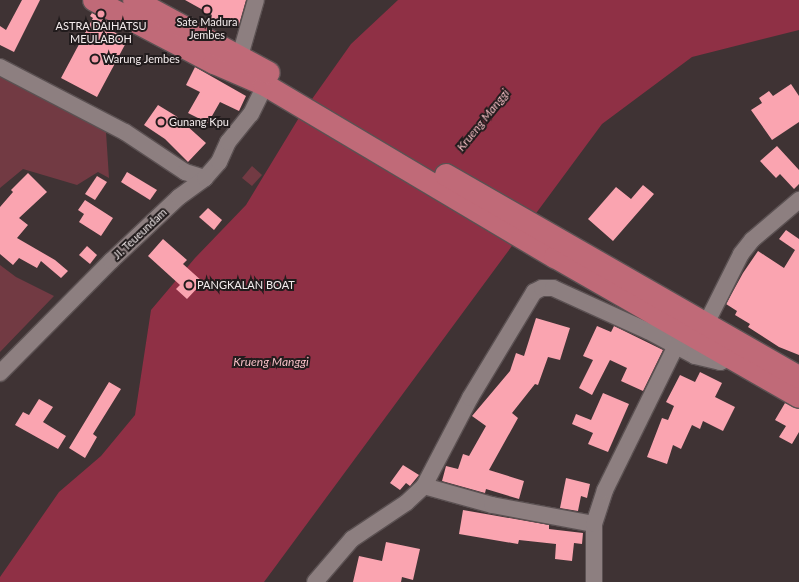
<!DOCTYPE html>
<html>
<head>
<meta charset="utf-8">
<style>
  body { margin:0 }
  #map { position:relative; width:799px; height:582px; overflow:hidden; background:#3f3334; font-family:Lato,sans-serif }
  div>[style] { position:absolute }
  .green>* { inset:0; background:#723a43 }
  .water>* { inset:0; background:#8f3045 }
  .building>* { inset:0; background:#faa4b0 }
  .roads { filter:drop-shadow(1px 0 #5b5152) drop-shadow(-1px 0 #5b5152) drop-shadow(0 1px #5b5152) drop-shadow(0 -1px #5b5152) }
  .minor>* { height:16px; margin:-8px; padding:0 8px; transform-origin:8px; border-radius:8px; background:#8d7f80 }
  .highway>* { height:22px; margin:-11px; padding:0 11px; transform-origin:11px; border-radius:11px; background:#c06a78 }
  .dots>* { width:11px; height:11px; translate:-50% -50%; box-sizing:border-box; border:2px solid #221c1d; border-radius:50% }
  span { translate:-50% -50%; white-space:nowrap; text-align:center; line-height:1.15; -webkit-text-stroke:4px #221c1d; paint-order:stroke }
  .poi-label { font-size:11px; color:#f4eced }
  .left { translate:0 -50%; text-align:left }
  .street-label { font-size:11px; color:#f4eced }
  .water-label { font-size:12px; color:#f4bec4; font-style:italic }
</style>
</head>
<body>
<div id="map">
  <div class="green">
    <div style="clip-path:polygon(0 74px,106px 132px,109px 178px,98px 172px,77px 185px,23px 169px,0 188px)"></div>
    <div style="clip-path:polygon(252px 166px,262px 175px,252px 186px,242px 178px)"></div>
    <div style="clip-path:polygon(0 265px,16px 277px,54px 296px,0 352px)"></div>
  </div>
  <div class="water">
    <div style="clip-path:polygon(398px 0,799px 0,799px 30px,692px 57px,602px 124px,264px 582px,0 582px,0 577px,59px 492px,101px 456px,135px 415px,151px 310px,195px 258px,246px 205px,300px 116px,351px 44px)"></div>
  </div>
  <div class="building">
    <div style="clip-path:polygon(22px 0,40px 0,14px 52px,0 45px,0 26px,6px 30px)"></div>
    <div style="clip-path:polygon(185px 0,246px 0,238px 28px,210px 19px,212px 15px)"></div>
    <div style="clip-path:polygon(92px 13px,107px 21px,104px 27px,128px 39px,97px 97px,61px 78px,93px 18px,90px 16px)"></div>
    <div style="clip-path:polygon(195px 67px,246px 96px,239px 111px,220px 102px,208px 123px,188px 113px,200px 92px,186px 85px)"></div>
    <div style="clip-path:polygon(791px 84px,799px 96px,799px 122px,772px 140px,751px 110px,762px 103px,759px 98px,769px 91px,773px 96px)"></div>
    <div style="clip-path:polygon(158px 105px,176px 116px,206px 143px,188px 162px,165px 139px,144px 125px)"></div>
    <div style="clip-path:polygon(777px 146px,799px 170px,799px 184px,794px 189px,780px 174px,776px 178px,760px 161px)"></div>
    <div style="clip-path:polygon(127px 172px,157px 190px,150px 200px,121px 182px)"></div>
    <div style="clip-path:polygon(28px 173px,47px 192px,19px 218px,28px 225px,17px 238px,55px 260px,68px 271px,61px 278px,41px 261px,37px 268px,19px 258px,13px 265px,0 254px,0 207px,13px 192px,11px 190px)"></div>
    <div style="clip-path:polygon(97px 176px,107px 182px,95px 200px,85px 194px)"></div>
    <div style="clip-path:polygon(643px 185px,654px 194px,613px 241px,588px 219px,616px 187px,631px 199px)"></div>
    <div style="clip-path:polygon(85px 200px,113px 218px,101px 236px,79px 222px,84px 214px,78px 210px)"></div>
    <div style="clip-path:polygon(208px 208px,222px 220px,214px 230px,199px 217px)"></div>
    <div style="clip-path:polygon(786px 230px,799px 239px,799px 355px,779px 347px,748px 327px,750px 324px,735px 315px,737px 311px,726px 304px,743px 273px,758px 251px,784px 268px,795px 250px,779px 239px)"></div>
    <div style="clip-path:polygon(163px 239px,187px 260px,183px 264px,203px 282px,187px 299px,176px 289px,180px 285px,148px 256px)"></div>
    <div style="clip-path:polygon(87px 246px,97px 255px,90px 264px,79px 255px)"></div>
    <div style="clip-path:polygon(536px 318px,570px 328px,560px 360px,548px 357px,538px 385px,535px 384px,512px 413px,518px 418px,489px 470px,524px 481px,519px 499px,486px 489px,485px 493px,442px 481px,446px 466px,458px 469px,463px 454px,469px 456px,486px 426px,472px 416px,510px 371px,516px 353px,524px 356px)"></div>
    <div style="clip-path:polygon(597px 326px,611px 332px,614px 326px,663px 350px,643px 391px,621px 381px,627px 368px,610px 360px,592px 395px,579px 388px,593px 360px,583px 356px)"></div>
    <div style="clip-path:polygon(700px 372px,722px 383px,715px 397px,735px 407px,723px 431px,703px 421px,700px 429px,692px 425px,681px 449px,673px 445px,667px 464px,647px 457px,662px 418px,668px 420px,674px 406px,666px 402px,680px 375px,695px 382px)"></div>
    <div style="clip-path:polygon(109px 382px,121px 389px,93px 434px,97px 437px,85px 458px,69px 448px)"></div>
    <div style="clip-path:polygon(603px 393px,629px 404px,608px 452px,588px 444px,593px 433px,572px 424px,576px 414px,591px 420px)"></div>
    <div style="clip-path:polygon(39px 399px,53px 407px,43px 422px,66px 436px,58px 449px,15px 425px,23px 412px,29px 415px)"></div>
    <div style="clip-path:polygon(785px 403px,799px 409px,799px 432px,792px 444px,779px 437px,786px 426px,775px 420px)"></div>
    <div style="clip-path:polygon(403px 465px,419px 475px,410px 486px,406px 483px,400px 490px,390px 483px)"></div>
    <div style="clip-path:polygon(566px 478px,590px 484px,587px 498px,581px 496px,578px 511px,560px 508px)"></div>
    <div style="clip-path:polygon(463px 510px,549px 525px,549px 529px,583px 533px,582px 544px,574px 543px,572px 561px,555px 559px,556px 544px,519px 540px,518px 544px,459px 534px)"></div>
    <div style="clip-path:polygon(386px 542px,420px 549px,413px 580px,402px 577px,401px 582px,353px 582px,359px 556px,382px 561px)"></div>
  </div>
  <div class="roads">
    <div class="minor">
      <div style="left:240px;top:56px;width:58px;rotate:-74.1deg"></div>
      <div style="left:0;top:67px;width:141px;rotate:27.5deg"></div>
      <div style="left:125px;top:132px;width:72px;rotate:33.7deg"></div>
      <div style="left:185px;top:172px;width:21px;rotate:17deg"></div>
      <div style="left:706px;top:324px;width:78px;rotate:-63.4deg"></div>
      <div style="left:741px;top:254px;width:18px;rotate:-52deg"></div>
      <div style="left:752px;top:240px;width:62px;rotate:-40.4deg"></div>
      <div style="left:0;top:373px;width:158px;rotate:-45.3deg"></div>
      <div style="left:111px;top:261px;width:93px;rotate:-43.3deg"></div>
      <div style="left:179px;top:197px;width:32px;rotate:-36deg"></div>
      <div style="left:205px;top:178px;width:21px;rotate:-49deg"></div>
      <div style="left:219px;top:162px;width:22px;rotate:-66deg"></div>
      <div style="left:228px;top:142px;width:36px;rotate:-51deg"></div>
      <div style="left:251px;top:114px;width:32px;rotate:-64deg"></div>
      <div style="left:424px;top:486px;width:71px;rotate:15.6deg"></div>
      <div style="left:492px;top:505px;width:104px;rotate:10.6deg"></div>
      <div style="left:315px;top:582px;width:57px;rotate:-49.3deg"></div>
      <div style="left:352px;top:539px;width:65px;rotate:-33.7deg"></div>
      <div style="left:406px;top:503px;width:25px;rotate:-43deg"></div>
      <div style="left:424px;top:486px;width:99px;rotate:-62.4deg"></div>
      <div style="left:470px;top:398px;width:124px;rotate:-58.9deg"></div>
      <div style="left:534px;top:292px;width:9px;rotate:-27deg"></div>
      <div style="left:542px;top:288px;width:11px"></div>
      <div style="left:553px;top:288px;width:104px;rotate:24.4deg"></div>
      <div style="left:648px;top:331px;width:53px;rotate:28deg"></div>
      <div style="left:695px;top:356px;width:26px;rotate:13deg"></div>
      <div style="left:720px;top:362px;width:11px;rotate:-22deg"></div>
      <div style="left:594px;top:582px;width:58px;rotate:-90deg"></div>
      <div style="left:594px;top:524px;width:36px;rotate:-72deg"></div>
      <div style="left:605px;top:490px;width:161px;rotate:-63.8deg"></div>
    </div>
    <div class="highway">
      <div style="left:94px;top:0;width:136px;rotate:27.7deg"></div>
      <div style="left:214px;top:63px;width:56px;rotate:23.3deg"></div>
      <div style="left:265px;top:85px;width:337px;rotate:30.7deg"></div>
      <div style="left:555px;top:257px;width:281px;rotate:29.8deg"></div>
      <div style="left:134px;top:0;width:153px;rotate:28.4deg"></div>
      <div style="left:446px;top:175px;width:407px;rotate:29.8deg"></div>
    </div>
  </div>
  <div class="dots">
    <div style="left:207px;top:10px;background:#f39aa7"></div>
    <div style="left:101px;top:14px;background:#f39aa7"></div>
    <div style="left:95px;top:59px;background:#f39aa7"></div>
    <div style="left:161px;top:122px;background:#f39aa7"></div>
    <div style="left:189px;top:285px;background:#f39aa7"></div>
  </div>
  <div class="poi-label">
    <span style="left:207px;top:29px">Sate Madura<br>Jembes</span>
    <span style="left:101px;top:33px">ASTRA DAIHATSU<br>MEULABOH</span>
    <span class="left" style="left:103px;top:59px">Warung Jembes</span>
    <span class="left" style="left:169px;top:122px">Gunang Kpu</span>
    <span class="left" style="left:197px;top:285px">PANGKALAN BOAT</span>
  </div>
  <div class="street-label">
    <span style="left:140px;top:234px;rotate:-43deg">JI. Teueundam</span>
  </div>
  <div class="water-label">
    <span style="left:483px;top:120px;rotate:-51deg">Krueng Manggi</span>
    <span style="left:271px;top:362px">Krueng Manggi</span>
  </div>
</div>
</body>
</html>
